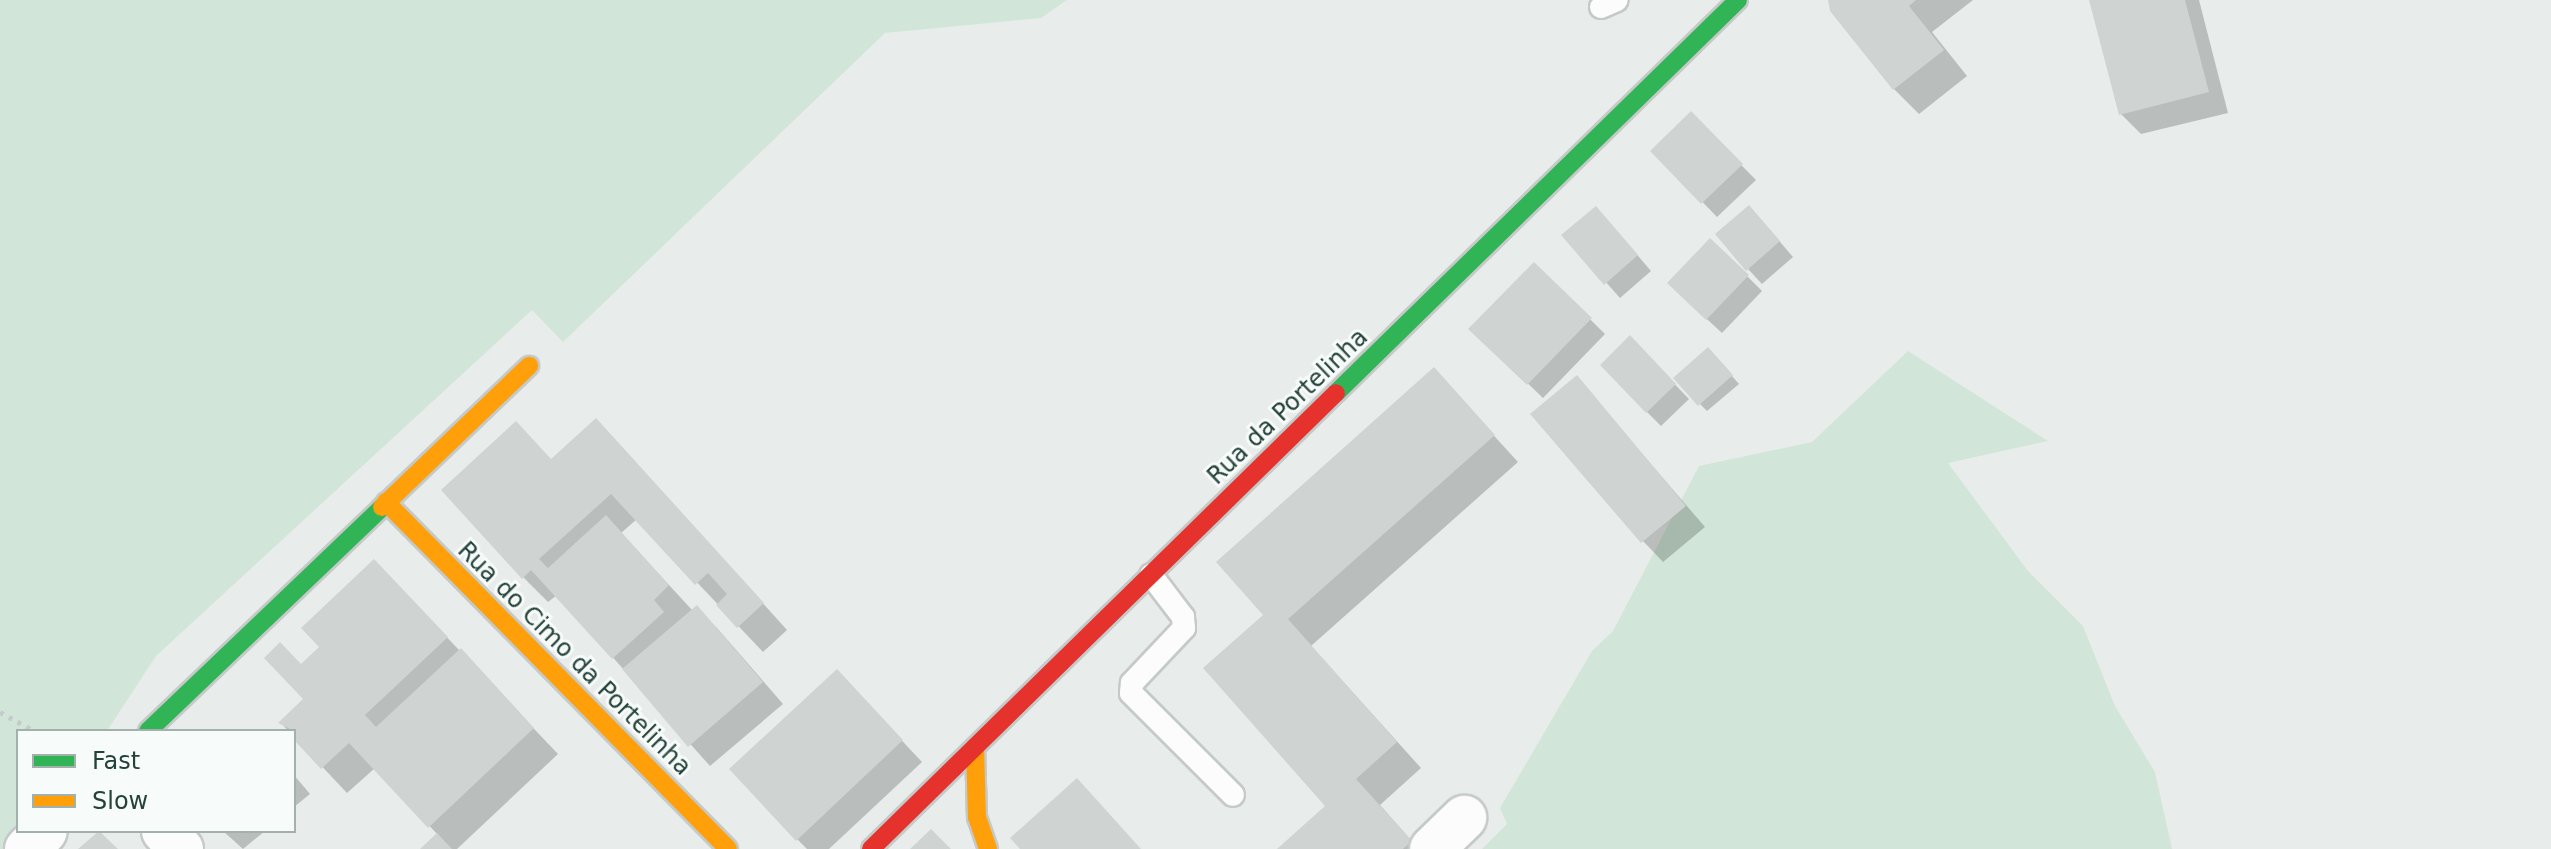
<!DOCTYPE html>
<html>
<head>
<meta charset="utf-8">
<style>
  body { margin:0 }
  #map { position:relative; width:2551px; height:849px; overflow:hidden; background:#e8edeb; font-family:"DejaVu Sans",sans-serif }
  div>[style] { position:absolute }
  .green>* { inset:0; background:#d1e6d8 }
  .shadow>* { inset:0; background:#0003 }
  .building>* { inset:0; background:#cfd4d2 }
  .path>* { height:5px; margin-top:-2.5px; transform-origin:0; background:repeating-linear-gradient(90deg,#c3ccca 0 4px,transparent 0 10px) }
  .roads { filter:drop-shadow(2px 0 #c5cac8) drop-shadow(-2px 0 #c5cac8) drop-shadow(0 2px #c5cac8) drop-shadow(0 -2px #c5cac8) }
  .lane>* { height:22px; margin:-11px; padding:0 11px; transform-origin:11px; border-radius:11px; background:#fcfcfc }
  .street>* { height:44px; margin:-22px; padding:0 22px; transform-origin:22px; border-radius:22px; background:#fcfcfc }
  .fast>* { height:18px; margin:-9px; padding:0 9px; transform-origin:9px; border-radius:9px; background:#30b455 }
  .slow>* { height:18px; margin:-9px; padding:0 9px; transform-origin:9px; border-radius:9px; background:#ff9f0a }
  .jam>* { height:18px; margin:-9px; padding:0 9px; transform-origin:9px; border-radius:9px; background:#e5322d }
  span { translate:-50% -50%; white-space:nowrap; text-align:center; line-height:1.15; -webkit-text-stroke:6px #f7fbf9; paint-order:stroke }
  .street-label { font-size:24px; color:#24423a }
  .legend { position:absolute; left:16px; top:729px; width:280px; height:104px; box-sizing:border-box; background:#f7fbf9; border:2px solid #a3b1ad; margin:0; padding:10px 14px; list-style:none; font-size:24px; color:#24423a }
  .legend li { display:flex; align-items:center; gap:16px; height:40px }
  .legend b { width:40px; border:2px solid #a3b1ad }
</style>
</head>
<body>
<div id="map">
  <div class="green">
    <div style="clip-path:polygon(0 0,1067px 0,1041px 18px,885px 33px,563px 342px,532px 310px,156px 656px,107px 731px,18px 731px,18px 831px,29px 849px,0 849px)"></div>
    <div style="clip-path:polygon(1908px 351px,2048px 441px,1948px 463px,2028px 571px,2083px 626px,2115px 706px,2155px 772px,2172px 849px,1482px 849px,1507px 824px,1500px 808px,1592px 651px,1613px 631px,1699px 466px,1812px 442px)"></div>
  </div>
  <div class="shadow">
    <div style="clip-path:polygon(1830px 0,1973px 0,1932px 32px,1967px 76px,1919px 114px,1894px 89px)"></div>
    <div style="clip-path:polygon(2091px 0,2199px 0,2228px 113px,2141px 134px,2121px 114px)"></div>
    <div style="clip-path:polygon(1691px 114px,1756px 180px,1717px 217px,1653px 151px)"></div>
    <div style="clip-path:polygon(1763px 222px,1793px 257px,1762px 284px,1748px 269px)"></div>
    <div style="clip-path:polygon(1610px 223px,1651px 271px,1620px 298px,1564px 235px)"></div>
    <div style="clip-path:polygon(1534px 264px,1605px 334px,1543px 398px,1471px 329px)"></div>
    <div style="clip-path:polygon(1747px 276px,1762px 291px,1722px 333px,1684px 298px)"></div>
    <div style="clip-path:polygon(1630px 338px,1689px 399px,1661px 426px,1647px 412px)"></div>
    <div style="clip-path:polygon(1715px 357px,1739px 384px,1707px 411px,1700px 404px)"></div>
    <div style="clip-path:polygon(1434px 370px,1518px 462px,1311px 646px,1421px 768px,1380px 805px,1419px 849px,1280px 849px,1328px 806px,1266px 615px)"></div>
    <div style="clip-path:polygon(1577px 378px,1705px 527px,1663px 562px,1643px 541px)"></div>
    <div style="clip-path:polygon(621px 446px,787px 630px,763px 652px,637px 519px,621px 533px,693px 611px,696px 608px,717px 628px,783px 704px,710px 766px,557px 595px,548px 602px,523px 577px,552px 460px)"></div>
    <div style="clip-path:polygon(399px 587px,558px 754px,457px 849px,423px 849px,438px 835px,375px 768px,347px 793px,281px 723px,305px 700px,301px 667px)"></div>
    <div style="clip-path:polygon(857px 693px,922px 762px,829px 849px,807px 849px,797px 839px)"></div>
    <div style="clip-path:polygon(294px 775px,310px 794px,294px 807px)"></div>
    <div style="clip-path:polygon(223px 831px,265px 831px,243px 849px)"></div>
  </div>
  <div class="building">
    <div style="clip-path:polygon(1828px 0,1916px 0,1909px 6px,1944px 50px,1893px 90px,1830px 11px)"></div>
    <div style="clip-path:polygon(2089px 0,2185px 0,2209px 92px,2119px 115px)"></div>
    <div style="clip-path:polygon(1691px 111px,1743px 164px,1701px 204px,1650px 151px)"></div>
    <div style="clip-path:polygon(1749px 205px,1780px 241px,1746px 271px,1715px 234px)"></div>
    <div style="clip-path:polygon(1596px 206px,1638px 255px,1604px 285px,1561px 235px)"></div>
    <div style="clip-path:polygon(1710px 238px,1749px 275px,1706px 320px,1667px 283px)"></div>
    <div style="clip-path:polygon(1534px 262px,1592px 318px,1527px 385px,1468px 329px)"></div>
    <div style="clip-path:polygon(1630px 335px,1676px 384px,1646px 413px,1600px 365px)"></div>
    <div style="clip-path:polygon(1708px 347px,1733px 375px,1698px 406px,1673px 378px)"></div>
    <div style="clip-path:polygon(1434px 367px,1495px 435px,1288px 619px,1397px 742px,1356px 779px,1412px 841px,1403px 849px,1277px 849px,1325px 806px,1203px 668px,1263px 615px,1216px 562px)"></div>
    <div style="clip-path:polygon(1577px 375px,1686px 506px,1641px 543px,1530px 414px)"></div>
    <div style="clip-path:polygon(596px 418px,764px 603px,737px 628px,716px 605px,727px 594px,708px 573px,695px 585px,611px 494px,539px 559px,548px 568px,606px 515px,669px 585px,654px 600px,664px 612px,612px 659px,531px 570px,522px 579px,441px 490px,516px 421px,551px 459px)"></div>
    <div style="clip-path:polygon(374px 559px,448px 637px,365px 715px,376px 727px,461px 648px,534px 728px,428px 828px,349px 743px,321px 769px,294px 740px,294px 731px,278px 723px,303px 699px,264px 658px,280px 642px,301px 664px,319px 647px,301px 628px)"></div>
    <div style="clip-path:polygon(697px 605px,763px 682px,688px 747px,622px 669px)"></div>
    <div style="clip-path:polygon(837px 669px,903px 740px,796px 841px,729px 769px)"></div>
    <div style="clip-path:polygon(1077px 778px,1141px 849px,1020px 849px,1010px 838px)"></div>
    <div style="clip-path:polygon(931px 829px,951px 849px,910px 849px)"></div>
    <div style="clip-path:polygon(99px 831px,118px 849px,78px 849px)"></div>
    <div style="clip-path:polygon(437px 833px,452px 849px,420px 849px)"></div>
  </div>
  <div class="path">
    <div style="left:0;top:712px;width:39px;rotate:29deg"></div>
  </div>
  <div class="roads">
    <div class="lane">
      <div style="left:1601px;top:7px;width:17px;rotate:-24deg"></div>
      <div style="left:1151px;top:575px;width:53px;rotate:52.7deg"></div>
      <div style="left:1183px;top:617px;width:11px;rotate:85deg"></div>
      <div style="left:1184px;top:628px;width:76px;rotate:133.4deg"></div>
      <div style="left:1132px;top:683px;width:10px;rotate:96deg"></div>
      <div style="left:1131px;top:693px;width:144px;rotate:45deg"></div>
    </div>
    <div class="street">
      <div style="left:164px;top:831px;width:25px;rotate:47deg"></div>
      <div style="left:27px;top:849px;width:25px;rotate:-45deg"></div>
      <div style="left:1432px;top:849px;width:45px;rotate:-44.1deg"></div>
    </div>
    <div class="fast">
      <div style="left:1336px;top:393px;width:562px;rotate:-44.35deg"></div>
      <div style="left:148px;top:731px;width:324px;rotate:-43.7deg"></div>
    </div>
    <div class="slow">
      <div style="left:386px;top:502px;width:487px;rotate:45.4deg"></div>
      <div style="left:382px;top:507px;width:204px;rotate:-43.8deg"></div>
      <div style="left:975px;top:747px;width:70px;rotate:88.4deg"></div>
      <div style="left:977px;top:817px;width:34px;rotate:71deg"></div>
    </div>
    <div class="jam">
      <div style="left:871px;top:849px;width:651px;rotate:-44.44deg"></div>
    </div>
  </div>
  <div class="street-label">
    <span style="left:1288px;top:407px;rotate:-44deg">Rua da Portelinha</span>
    <span style="left:574px;top:659px;rotate:45deg">Rua do Cimo da Portelinha</span>
  </div>
  <ul class="legend">
  <li><b style="height:10px;background:#30b455"></b>Fast</li>
  <li><b style="height:10px;background:#ff9f0a"></b>Slow</li>
  </ul>
</div>
</body>
</html>
